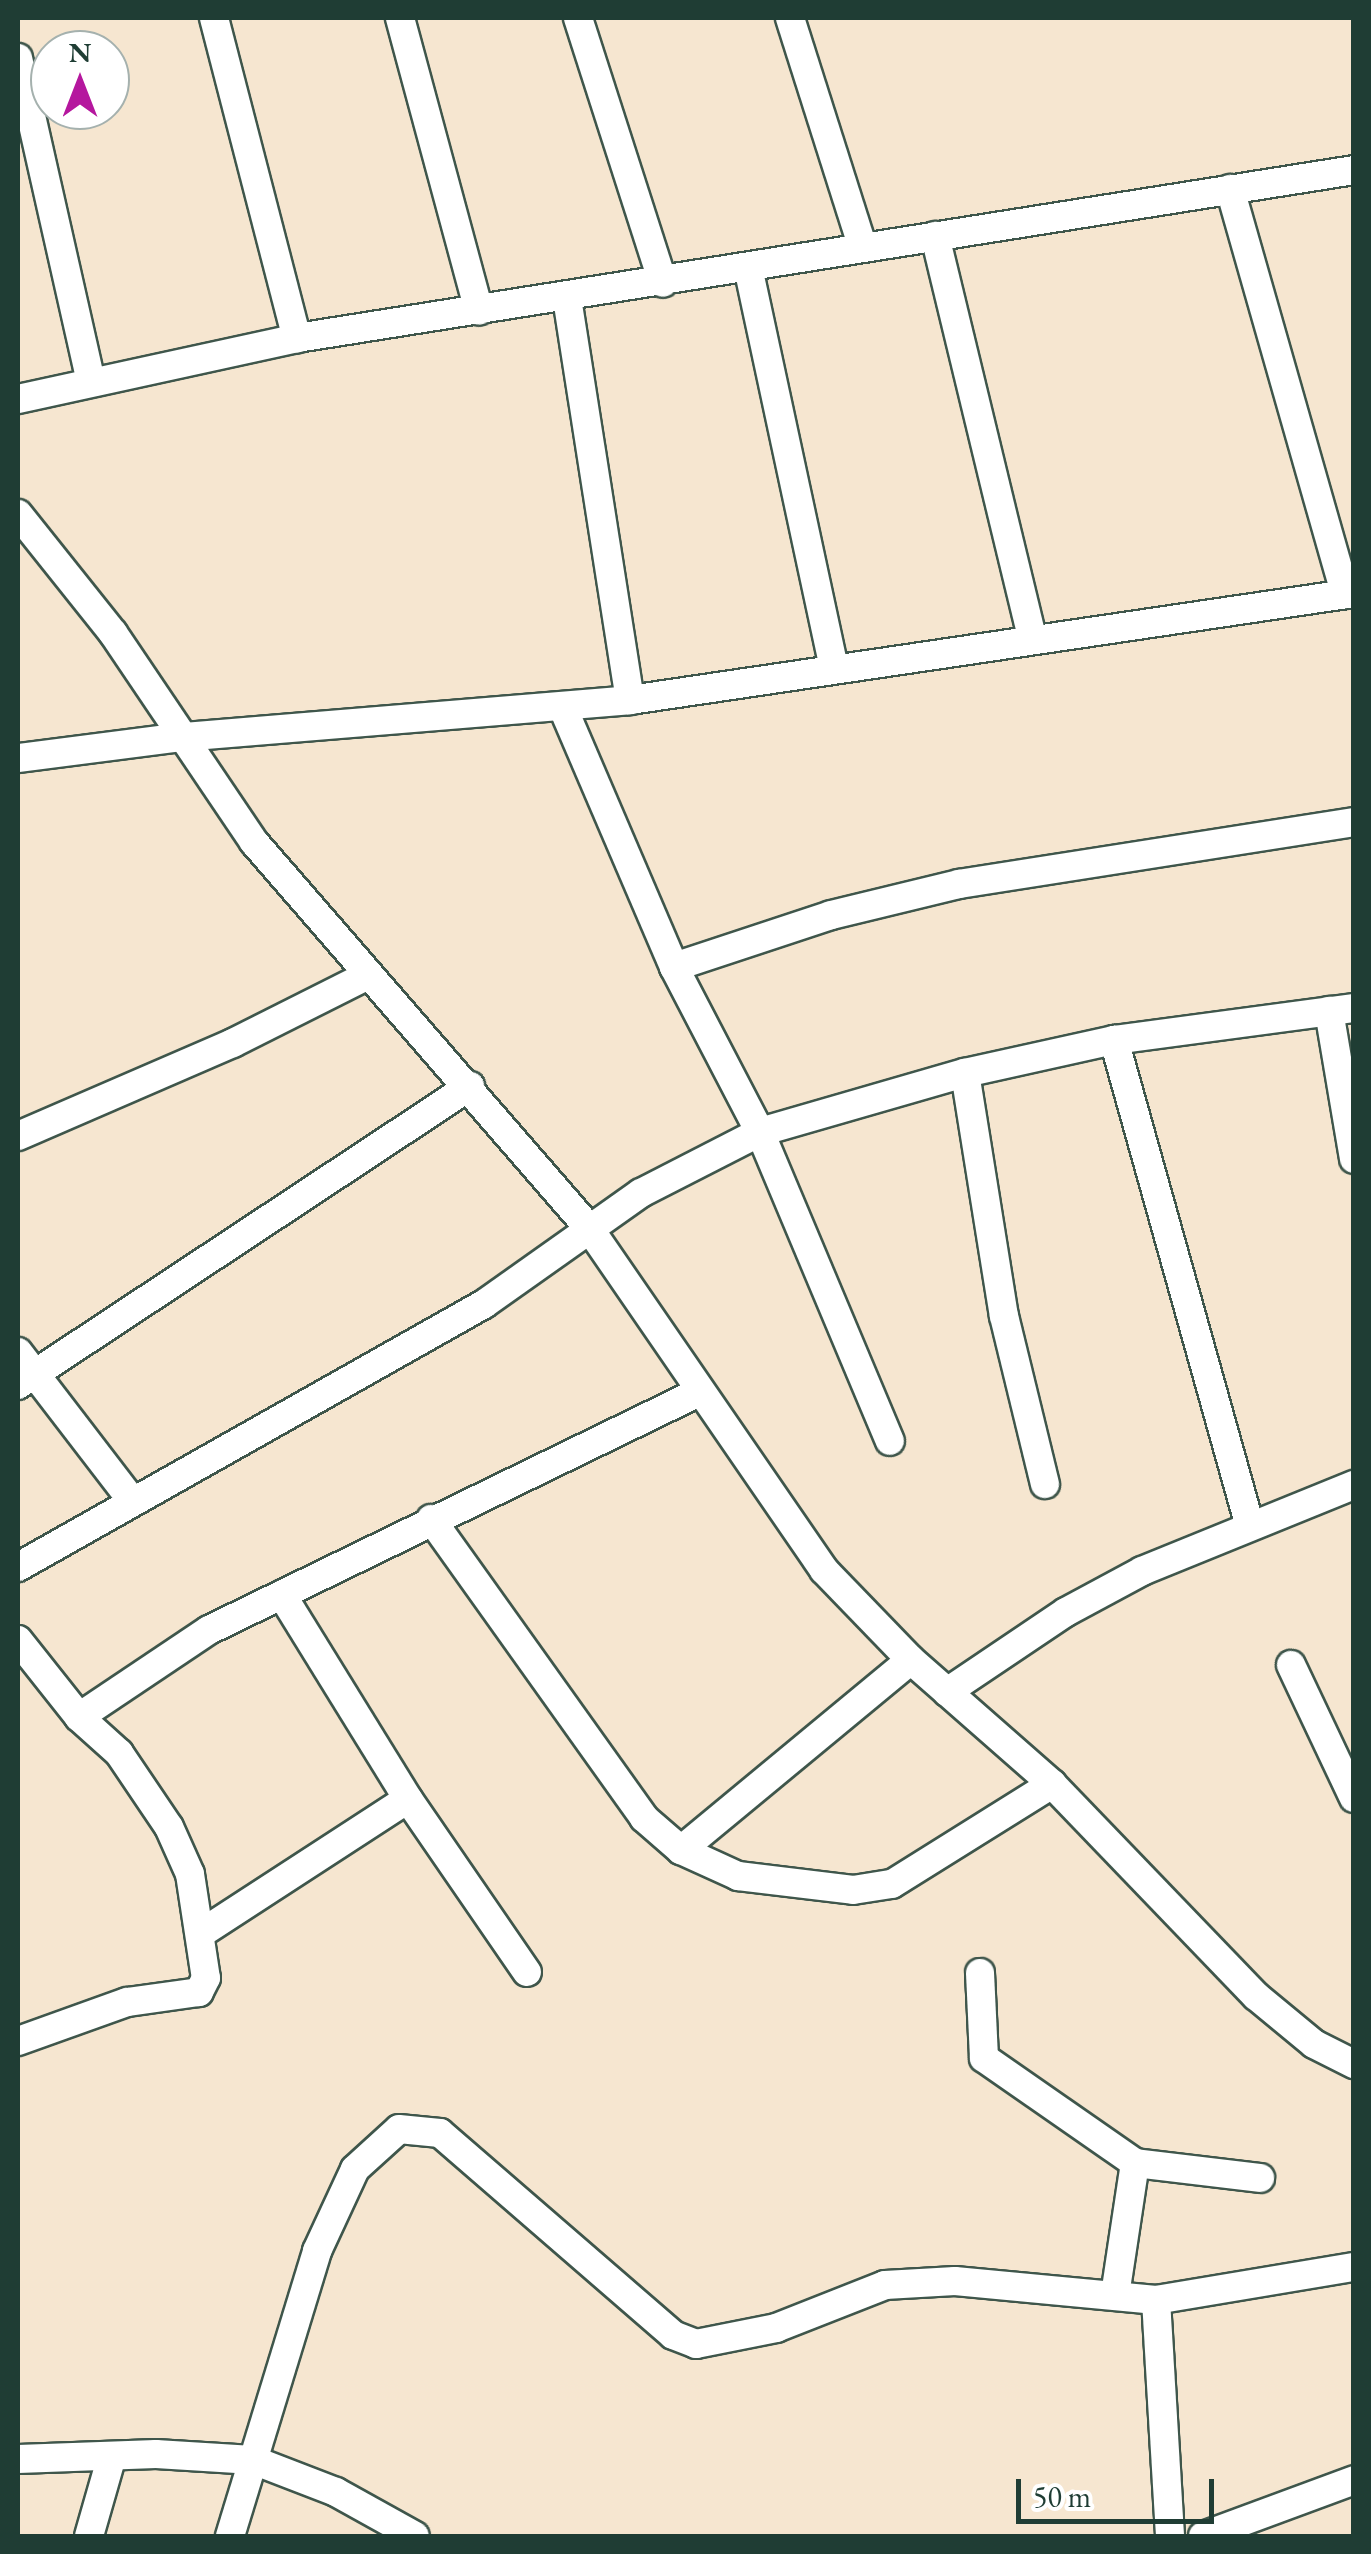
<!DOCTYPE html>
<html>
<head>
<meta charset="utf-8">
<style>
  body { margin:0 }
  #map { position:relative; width:1371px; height:2554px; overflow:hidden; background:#f6e6d0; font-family:"EB Garamond",serif }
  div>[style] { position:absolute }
  .roads { filter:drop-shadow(2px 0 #3f564b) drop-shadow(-2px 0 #3f564b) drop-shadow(0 2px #3f564b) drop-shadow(0 -2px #3f564b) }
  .minor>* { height:28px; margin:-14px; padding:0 14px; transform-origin:14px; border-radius:14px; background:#fff }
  span { translate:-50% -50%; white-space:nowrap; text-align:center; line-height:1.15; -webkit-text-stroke:10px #fff; paint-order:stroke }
  .frame { position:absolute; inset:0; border:20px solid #1f3d34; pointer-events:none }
  .north { position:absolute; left:30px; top:30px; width:100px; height:100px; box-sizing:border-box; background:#fff; border:2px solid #a5b1ae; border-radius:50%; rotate:0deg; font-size:28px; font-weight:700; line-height:40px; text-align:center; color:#1f3d34 }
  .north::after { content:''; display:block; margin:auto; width:35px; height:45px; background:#b5179e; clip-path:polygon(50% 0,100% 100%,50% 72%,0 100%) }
  .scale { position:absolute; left:1016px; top:2479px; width:198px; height:45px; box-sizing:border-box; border:5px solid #1f3d34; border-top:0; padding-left:12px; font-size:30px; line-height:35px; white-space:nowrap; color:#1f3d34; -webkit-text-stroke:8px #fff; paint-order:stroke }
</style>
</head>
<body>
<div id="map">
  <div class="roads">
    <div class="minor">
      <div style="left:214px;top:18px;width:331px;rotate:75.5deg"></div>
      <div style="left:400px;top:18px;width:303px;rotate:74.9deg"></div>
      <div style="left:578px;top:18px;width:278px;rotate:72.2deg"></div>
      <div style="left:790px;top:18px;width:238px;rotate:72.4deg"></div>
      <div style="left:18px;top:58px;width:331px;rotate:77.3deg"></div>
      <div style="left:1230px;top:189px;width:421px;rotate:74.1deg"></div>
      <div style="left:935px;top:236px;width:414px;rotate:76.4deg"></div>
      <div style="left:748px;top:267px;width:411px;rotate:77.9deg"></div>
      <div style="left:567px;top:298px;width:407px;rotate:81.1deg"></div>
      <div style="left:18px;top:399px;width:286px;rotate:-12.3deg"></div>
      <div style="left:297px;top:338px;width:1070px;rotate:-9.03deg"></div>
      <div style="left:18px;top:514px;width:152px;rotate:51.4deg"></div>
      <div style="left:113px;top:633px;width:252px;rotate:56deg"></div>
      <div style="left:254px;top:842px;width:511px;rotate:49.05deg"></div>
      <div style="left:589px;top:1228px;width:415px;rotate:55.5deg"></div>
      <div style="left:824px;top:1570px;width:125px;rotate:46deg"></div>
      <div style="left:911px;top:1660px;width:188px;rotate:41.3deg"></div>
      <div style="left:1052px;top:1784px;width:294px;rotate:46.1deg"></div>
      <div style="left:1256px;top:1996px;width:75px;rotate:39.6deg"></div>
      <div style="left:1314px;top:2044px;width:45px;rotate:26.6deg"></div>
      <div style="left:563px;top:708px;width:282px;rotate:66.8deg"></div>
      <div style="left:674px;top:967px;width:186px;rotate:62.5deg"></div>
      <div style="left:760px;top:1132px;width:335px;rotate:67.2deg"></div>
      <div style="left:18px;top:758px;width:166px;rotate:-7.3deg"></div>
      <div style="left:183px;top:737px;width:449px;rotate:-4.7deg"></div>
      <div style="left:630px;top:700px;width:732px;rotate:-8.41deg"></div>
      <div style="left:674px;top:967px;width:165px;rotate:-18.3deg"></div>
      <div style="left:831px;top:915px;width:132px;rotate:-13.6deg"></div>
      <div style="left:959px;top:884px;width:400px;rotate:-8.9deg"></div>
      <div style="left:1329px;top:1011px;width:150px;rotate:80.4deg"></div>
      <div style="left:1114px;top:1040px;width:502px;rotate:74.38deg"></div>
      <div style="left:965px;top:1073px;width:246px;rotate:80.9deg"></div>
      <div style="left:1004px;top:1316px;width:173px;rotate:76.3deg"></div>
      <div style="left:18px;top:1136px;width:234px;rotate:-23.4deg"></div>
      <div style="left:233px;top:1043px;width:149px;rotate:-26.7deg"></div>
      <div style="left:18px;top:1352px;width:184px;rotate:52.5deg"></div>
      <div style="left:18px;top:1385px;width:542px;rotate:-33.48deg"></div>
      <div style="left:431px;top:1519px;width:367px;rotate:54.5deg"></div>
      <div style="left:644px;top:1818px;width:49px;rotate:40.9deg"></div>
      <div style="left:681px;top:1850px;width:63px;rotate:24.5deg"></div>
      <div style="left:738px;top:1876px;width:116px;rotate:6.9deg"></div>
      <div style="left:853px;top:1890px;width:39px;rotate:-9deg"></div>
      <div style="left:892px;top:1884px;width:189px;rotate:-32deg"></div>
      <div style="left:18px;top:1567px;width:535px;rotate:-29.44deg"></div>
      <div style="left:484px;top:1304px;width:192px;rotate:-35.3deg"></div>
      <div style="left:641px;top:1193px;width:134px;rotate:-27.1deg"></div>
      <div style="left:760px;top:1132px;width:213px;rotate:-16.1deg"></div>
      <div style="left:965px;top:1073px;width:153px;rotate:-12.5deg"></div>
      <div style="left:1114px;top:1040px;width:242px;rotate:-7.6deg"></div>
      <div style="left:18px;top:1640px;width:98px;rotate:51.6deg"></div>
      <div style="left:79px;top:1717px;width:54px;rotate:42deg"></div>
      <div style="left:119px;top:1753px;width:89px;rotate:56deg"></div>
      <div style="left:169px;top:1827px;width:51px;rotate:65.9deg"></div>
      <div style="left:190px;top:1874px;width:105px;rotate:81.3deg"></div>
      <div style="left:206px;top:1978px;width:16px;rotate:117deg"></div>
      <div style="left:199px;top:1992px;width:73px;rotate:172.1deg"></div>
      <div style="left:127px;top:2002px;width:116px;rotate:160.3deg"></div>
      <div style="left:1291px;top:1665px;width:147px;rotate:64.7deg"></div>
      <div style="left:947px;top:1692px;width:143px;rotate:-33.9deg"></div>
      <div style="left:1066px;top:1612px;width:86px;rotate:-28.3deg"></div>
      <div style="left:1142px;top:1571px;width:229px;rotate:-22.1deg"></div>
      <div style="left:79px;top:1717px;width:156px;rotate:-33.8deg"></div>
      <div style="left:209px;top:1630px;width:543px;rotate:-25.9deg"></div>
      <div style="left:408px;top:1799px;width:210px;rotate:55.5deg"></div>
      <div style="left:681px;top:1850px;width:298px;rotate:-39.6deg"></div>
      <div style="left:203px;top:1932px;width:244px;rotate:-33deg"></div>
      <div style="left:408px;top:1799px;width:240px;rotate:-121.7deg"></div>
      <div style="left:980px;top:1973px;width:85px;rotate:87.3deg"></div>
      <div style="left:984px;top:2058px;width:184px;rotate:34.8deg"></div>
      <div style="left:1135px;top:2163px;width:134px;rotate:98.6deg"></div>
      <div style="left:1135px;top:2163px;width:126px;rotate:6.8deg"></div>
      <div style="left:1156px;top:2300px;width:236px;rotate:86.6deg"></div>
      <div style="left:18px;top:2459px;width:138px;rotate:-2.1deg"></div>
      <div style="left:156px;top:2454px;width:97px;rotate:3.5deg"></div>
      <div style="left:253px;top:2460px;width:89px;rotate:21.1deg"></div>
      <div style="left:336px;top:2492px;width:90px;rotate:29.1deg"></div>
      <div style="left:89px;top:2536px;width:83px;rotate:-74deg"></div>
      <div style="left:230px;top:2536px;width:298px;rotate:-73deg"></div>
      <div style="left:317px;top:2251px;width:90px;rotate:-65.1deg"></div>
      <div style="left:355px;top:2169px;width:59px;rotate:-42.3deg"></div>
      <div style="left:399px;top:2129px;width:41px;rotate:5.6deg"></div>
      <div style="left:440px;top:2133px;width:308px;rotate:40.9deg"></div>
      <div style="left:673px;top:2335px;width:25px;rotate:21deg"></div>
      <div style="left:696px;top:2344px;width:82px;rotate:-11.3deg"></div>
      <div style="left:776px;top:2328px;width:117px;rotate:-21.5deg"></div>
      <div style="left:885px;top:2285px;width:70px;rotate:-3.3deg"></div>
      <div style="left:955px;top:2281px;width:202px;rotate:5.4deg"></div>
      <div style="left:1156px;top:2300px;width:201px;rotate:-9.5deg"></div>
      <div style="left:1203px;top:2536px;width:161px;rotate:-20.3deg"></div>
    </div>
  </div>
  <div class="frame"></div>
  <div class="north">N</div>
  <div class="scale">50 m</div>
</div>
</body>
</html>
